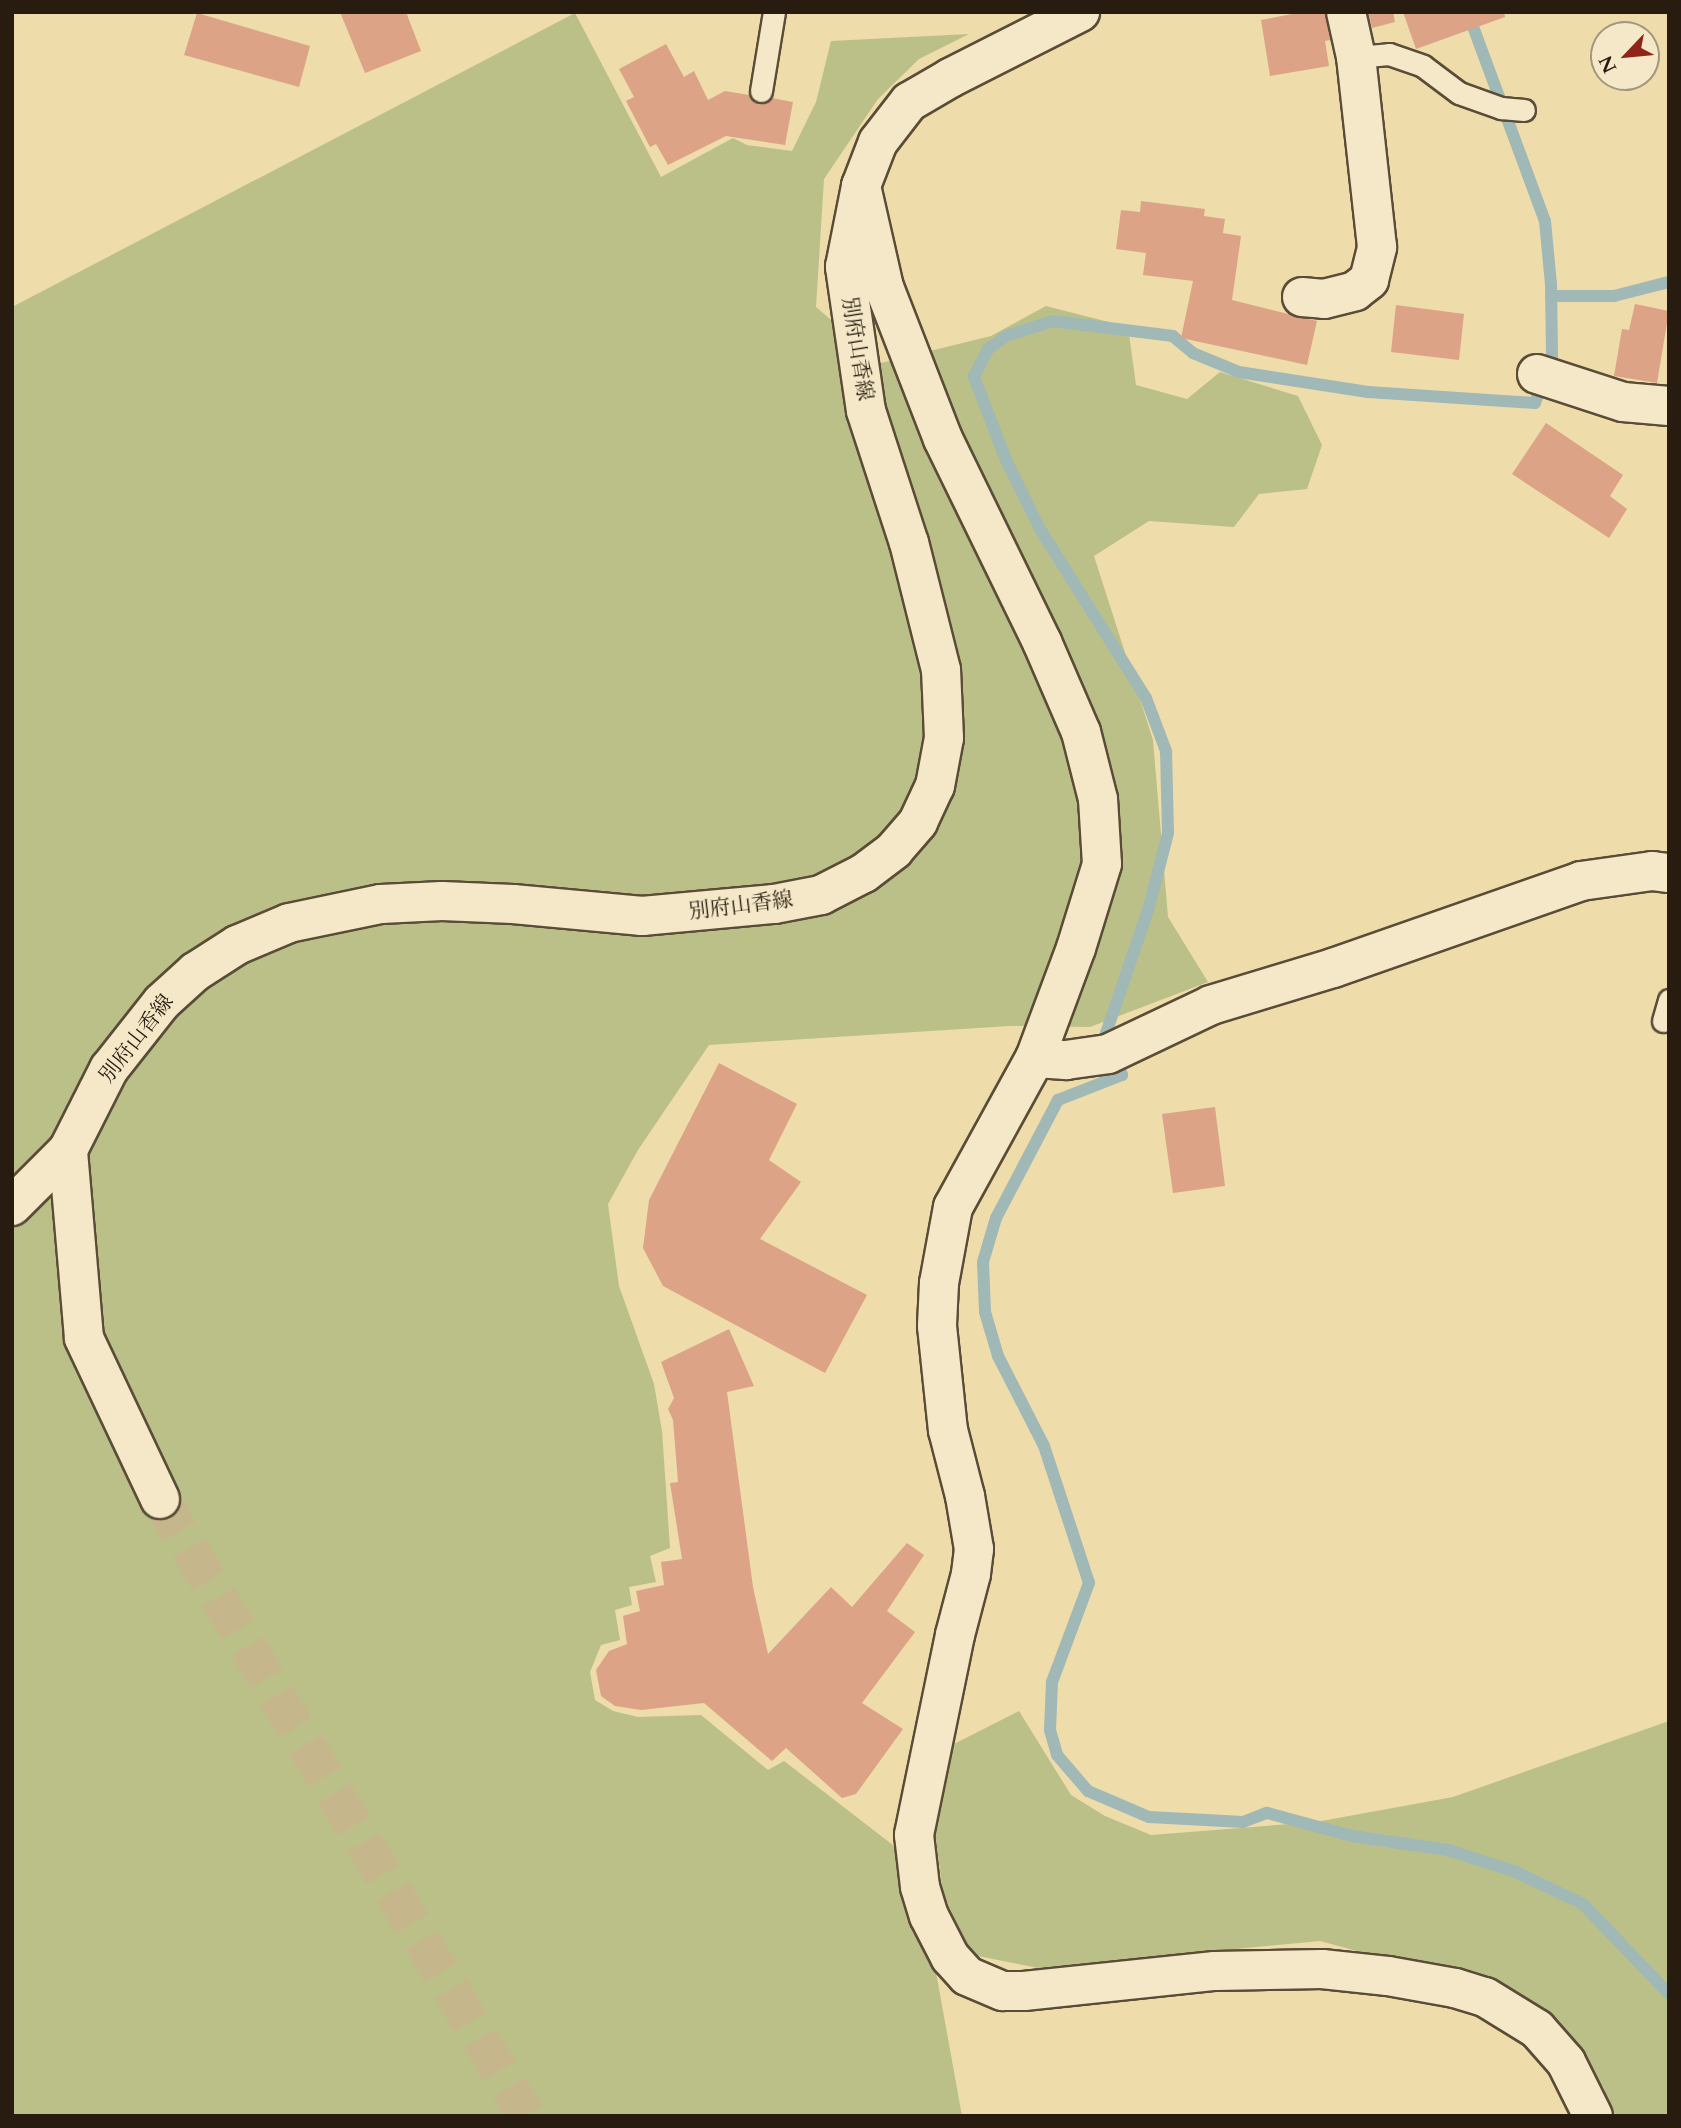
<!DOCTYPE html>
<html>
<head>
<meta charset="utf-8">
<style>
  body { margin:0 }
  #map { position:relative; width:1681px; height:2128px; overflow:hidden; background:#eedcab; font-family:Cardo,"Noto Serif JP",serif }
  div>[style] { position:absolute }
  .green>* { inset:0; background:#bac088 }
  .stream>* { height:12px; margin:-6px; padding:0 6px; transform-origin:6px; border-radius:6px; background:#a0b8b6 }
  .building>* { inset:0; background:#dda387 }
  .secondary-tunnel>* { height:38px; margin-top:-19px; transform-origin:0; background:repeating-linear-gradient(90deg,#c6b68c 0 38px,transparent 0 57px) }
  .roads { filter:drop-shadow(2px 0 #5a4c37) drop-shadow(-2px 0 #5a4c37) drop-shadow(0 2px #5a4c37) drop-shadow(0 -2px #5a4c37) }
  .service>* { height:21px; margin:-10.5px; padding:0 10.5px; transform-origin:10.5px; border-radius:10.5px; background:#f4e8c8 }
  .minor>* { height:38px; margin:-19px; padding:0 19px; transform-origin:19px; border-radius:19px; background:#f4e8c8 }
  .secondary>* { height:38px; margin:-19px; padding:0 19px; transform-origin:19px; border-radius:19px; background:#f4e8c8 }
  span { translate:-50% -50%; white-space:nowrap; text-align:center; line-height:1.15; -webkit-text-stroke:7px #f4e8c8; paint-order:stroke }
  .street-label { font-size:21px; color:#281c10 }
  .frame { position:absolute; inset:0; border:14px solid #281c10; pointer-events:none }
  .north { position:absolute; left:1590px; top:21px; width:70px; height:70px; box-sizing:border-box; background:#f4e8c8; border:2px solid #a2967e; border-radius:50%; rotate:244deg; font-size:19px; font-weight:700; line-height:28px; text-align:center; color:#281c10 }
  .north::after { content:''; display:block; margin:auto; width:24px; height:32px; background:#8f2418; clip-path:polygon(50% 0,100% 100%,50% 72%,0 100%) }
</style>
</head>
<body>
<div id="map">
  <div class="green">
    <div style="clip-path:polygon(575px 13px,661px 177px,733px 138px,747px 145px,792px 151px,816px 102px,831px 41px,969px 34px,919px 59px,878px 99px,824px 179px,816px 307px,881px 363px,991px 336px,1046px 306px,1128px 327px,1136px 385px,1187px 399px,1220px 372px,1298px 396px,1322px 445px,1307px 489px,1259px 494px,1234px 527px,1149px 521px,1094px 556px,1153px 740px,1168px 917px,1208px 982px,1090px 1027px,1009px 1026px,709px 1045px,638px 1150px,608px 1204px,619px 1286px,654px 1384px,662px 1431px,670px 1548px,650px 1556px,656px 1582px,629px 1587px,632px 1605px,615px 1610px,620px 1640px,601px 1645px,590px 1672px,595px 1700px,613px 1711px,638px 1717px,701px 1715px,768px 1770px,784px 1761px,898px 1849px,934px 1961px,962px 2116px,12px 2116px,12px 307px)"></div>
    <div style="clip-path:polygon(1019px 1711px,1071px 1795px,1105px 1816px,1151px 1835px,1316px 1822px,1453px 1797px,1669px 1721px,1669px 2116px,1609px 2116px,1604px 2088px,1520px 1995px,1320px 1941px,1038px 1968px,973px 1955px,943px 1895px,934px 1823px,952px 1745px)"></div>
  </div>
  <div class="stream">
    <div style="left:1468px;top:13px;width:222px;rotate:69.7deg"></div>
    <div style="left:1545px;top:221px;width:63px;rotate:84.6deg"></div>
    <div style="left:1551px;top:284px;width:72px;rotate:89.2deg"></div>
    <div style="left:1552px;top:356px;width:50px;rotate:109.9deg"></div>
    <div style="left:1535px;top:403px;width:167px;rotate:-176.2deg"></div>
    <div style="left:1368px;top:392px;width:131px;rotate:-171.2deg"></div>
    <div style="left:1239px;top:372px;width:50px;rotate:-157.6deg"></div>
    <div style="left:1193px;top:353px;width:26px;rotate:-140deg"></div>
    <div style="left:1173px;top:336px;width:121px;rotate:-172.9deg"></div>
    <div style="left:1053px;top:321px;width:49px;rotate:162.3deg"></div>
    <div style="left:1006px;top:336px;width:22px;rotate:144deg"></div>
    <div style="left:988px;top:349px;width:31px;rotate:117deg"></div>
    <div style="left:974px;top:377px;width:89px;rotate:68.9deg"></div>
    <div style="left:1006px;top:460px;width:77px;rotate:63.8deg"></div>
    <div style="left:1040px;top:529px;width:199px;rotate:57.9deg"></div>
    <div style="left:1146px;top:698px;width:57px;rotate:69.3deg"></div>
    <div style="left:1166px;top:751px;width:82px;rotate:88.6deg"></div>
    <div style="left:1168px;top:833px;width:76px;rotate:104.4deg"></div>
    <div style="left:1149px;top:907px;width:133px;rotate:108.8deg"></div>
    <div style="left:1106px;top:1033px;width:45px;rotate:69.1deg"></div>
    <div style="left:1122px;top:1075px;width:69px;rotate:158.7deg"></div>
    <div style="left:1058px;top:1100px;width:133px;rotate:117.7deg"></div>
    <div style="left:996px;top:1218px;width:46px;rotate:106.5deg"></div>
    <div style="left:983px;top:1262px;width:50px;rotate:87.7deg"></div>
    <div style="left:985px;top:1312px;width:46px;rotate:73.5deg"></div>
    <div style="left:998px;top:1356px;width:101px;rotate:62.9deg"></div>
    <div style="left:1044px;top:1446px;width:144px;rotate:71.8deg"></div>
    <div style="left:1089px;top:1583px;width:106px;rotate:110.5deg"></div>
    <div style="left:1052px;top:1682px;width:48px;rotate:92.4deg"></div>
    <div style="left:1050px;top:1730px;width:26px;rotate:74deg"></div>
    <div style="left:1057px;top:1755px;width:48px;rotate:49.3deg"></div>
    <div style="left:1088px;top:1791px;width:66px;rotate:23.1deg"></div>
    <div style="left:1149px;top:1817px;width:94px;rotate:3deg"></div>
    <div style="left:1243px;top:1822px;width:26px;rotate:-21deg"></div>
    <div style="left:1267px;top:1813px;width:88px;rotate:15.1deg"></div>
    <div style="left:1352px;top:1836px;width:97px;rotate:8.3deg"></div>
    <div style="left:1448px;top:1850px;width:71px;rotate:17.9deg"></div>
    <div style="left:1516px;top:1872px;width:74px;rotate:25.5deg"></div>
    <div style="left:1583px;top:1904px;width:124px;rotate:46.3deg"></div>
    <div style="left:1551px;top:296px;width:63px"></div>
    <div style="left:1614px;top:296px;width:57px;rotate:-14.3deg"></div>
  </div>
  <div class="building">
    <div style="clip-path:polygon(340px 12px,406px 12px,421px 51px,365px 73px)"></div>
    <div style="clip-path:polygon(1303px 12px,1325px 12px,1330px 40px,1325px 41px,1329px 66px,1270px 76px,1261px 20px)"></div>
    <div style="clip-path:polygon(1368px 12px,1393px 12px,1395px 22px,1372px 28px)"></div>
    <div style="clip-path:polygon(1403px 12px,1504px 12px,1505px 17px,1416px 49px)"></div>
    <div style="clip-path:polygon(197px 13px,310px 46px,299px 87px,184px 55px)"></div>
    <div style="clip-path:polygon(666px 44px,684px 77px,694px 71px,708px 100px,725px 91px,749px 95px,758px 104px,772px 98px,793px 102px,785px 145px,726px 136px,668px 165px,656px 144px,650px 147px,626px 101px,634px 97px,619px 69px)"></div>
    <div style="clip-path:polygon(1141px 201px,1205px 209px,1204px 216px,1225px 219px,1223px 233px,1241px 236px,1232px 300px,1317px 321px,1307px 365px,1181px 338px,1193px 281px,1143px 275px,1146px 253px,1116px 249px,1121px 210px,1140px 212px)"></div>
    <div style="clip-path:polygon(1635px 304px,1669px 311px,1657px 383px,1614px 376px,1622px 329px,1629px 330px)"></div>
    <div style="clip-path:polygon(1396px 305px,1464px 314px,1459px 360px,1391px 352px)"></div>
    <div style="clip-path:polygon(1546px 423px,1623px 475px,1610px 496px,1627px 509px,1609px 538px,1512px 474px)"></div>
    <div style="clip-path:polygon(719px 1063px,797px 1104px,769px 1160px,801px 1182px,760px 1239px,867px 1295px,825px 1373px,663px 1286px,643px 1248px,649px 1200px)"></div>
    <div style="clip-path:polygon(1215px 1107px,1225px 1186px,1173px 1193px,1162px 1114px)"></div>
    <div style="clip-path:polygon(729px 1329px,754px 1386px,727px 1392px,753px 1587px,768px 1654px,831px 1587px,852px 1607px,907px 1543px,924px 1555px,887px 1611px,915px 1632px,862px 1703px,903px 1729px,856px 1794px,842px 1798px,786px 1748px,772px 1761px,704px 1703px,641px 1710px,615px 1706px,601px 1696px,596px 1670px,609px 1651px,627px 1644px,623px 1616px,640px 1611px,636px 1591px,664px 1585px,661px 1562px,682px 1559px,670px 1483px,678px 1482px,673px 1420px,668px 1409px,674px 1398px,661px 1362px)"></div>
  </div>
  <div class="secondary-tunnel">
    <div style="left:160px;top:1499px;width:717px;rotate:59.32deg"></div>
  </div>
  <div class="roads">
    <div class="service">
      <div style="left:1356px;top:57px;width:33px;rotate:-5deg"></div>
      <div style="left:1389px;top:54px;width:36px;rotate:19deg"></div>
      <div style="left:1423px;top:66px;width:45px;rotate:36.9deg"></div>
      <div style="left:1459px;top:93px;width:45px;rotate:19.7deg"></div>
      <div style="left:1501px;top:108px;width:23px;rotate:5deg"></div>
      <div style="left:761px;top:91px;width:80px;rotate:-80.7deg"></div>
      <div style="left:1663px;top:1021px;width:22px;rotate:-74deg"></div>
    </div>
    <div class="minor">
      <div style="left:861px;top:186px;width:104px;rotate:77.2deg"></div>
      <div style="left:884px;top:287px;width:163px;rotate:68.8deg"></div>
      <div style="left:943px;top:439px;width:226px;rotate:64deg"></div>
      <div style="left:1042px;top:642px;width:98px;rotate:66.6deg"></div>
      <div style="left:1081px;top:732px;width:69px;rotate:75.8deg"></div>
      <div style="left:1098px;top:799px;width:65px;rotate:86.5deg"></div>
      <div style="left:1102px;top:864px;width:88px;rotate:107.2deg"></div>
      <div style="left:1076px;top:948px;width:117px;rotate:110.4deg"></div>
      <div style="left:1035px;top:1058px;width:170px;rotate:118.8deg"></div>
      <div style="left:953px;top:1207px;width:77px;rotate:100.4deg"></div>
      <div style="left:939px;top:1283px;width:43px;rotate:92.7deg"></div>
      <div style="left:937px;top:1326px;width:105px;rotate:84deg"></div>
      <div style="left:948px;top:1430px;width:68px;rotate:75.6deg"></div>
      <div style="left:965px;top:1496px;width:54px;rotate:80.4deg"></div>
      <div style="left:974px;top:1549px;width:25px;rotate:97deg"></div>
      <div style="left:971px;top:1574px;width:63px;rotate:104.7deg"></div>
      <div style="left:955px;top:1635px;width:204px;rotate:101.6deg"></div>
      <div style="left:914px;top:1835px;width:52px;rotate:83.4deg"></div>
      <div style="left:920px;top:1887px;width:30px;rotate:73deg"></div>
      <div style="left:929px;top:1916px;width:46px;rotate:62.9deg"></div>
      <div style="left:950px;top:1957px;width:25px;rotate:48deg"></div>
      <div style="left:967px;top:1976px;width:39px;rotate:23deg"></div>
      <div style="left:1003px;top:1991px;width:21px"></div>
      <div style="left:1024px;top:1991px;width:192px;rotate:-6deg"></div>
      <div style="left:1215px;top:1971px;width:107px;rotate:-1.1deg"></div>
      <div style="left:1322px;top:1969px;width:66px;rotate:6.1deg"></div>
      <div style="left:1388px;top:1976px;width:68px;rotate:10.2deg"></div>
      <div style="left:1455px;top:1988px;width:31px;rotate:17deg"></div>
      <div style="left:1485px;top:1997px;width:61px;rotate:31.6deg"></div>
      <div style="left:1537px;top:2029px;width:44px;rotate:48.7deg"></div>
      <div style="left:1566px;top:2062px;width:60px;rotate:63.4deg"></div>
      <div style="left:1302px;top:297px;width:22px;rotate:5deg"></div>
      <div style="left:1324px;top:299px;width:32px;rotate:-14deg"></div>
      <div style="left:1355px;top:291px;width:18px;rotate:-38deg"></div>
      <div style="left:1369px;top:280px;width:34px;rotate:-76deg"></div>
      <div style="left:1377px;top:247px;width:191px;rotate:-96.3deg"></div>
      <div style="left:1356px;top:57px;width:46px;rotate:-102.5deg"></div>
      <div style="left:1537px;top:374px;width:90px;rotate:18deg"></div>
      <div style="left:1623px;top:402px;width:46px;rotate:5deg"></div>
      <div style="left:1035px;top:1058px;width:31px;rotate:4deg"></div>
      <div style="left:1066px;top:1060px;width:42px;rotate:-8.1deg"></div>
      <div style="left:1108px;top:1054px;width:114px;rotate:-25.4deg"></div>
      <div style="left:1211px;top:1005px;width:127px;rotate:-16.9deg"></div>
      <div style="left:1333px;top:968px;width:263px;rotate:-19.3deg"></div>
      <div style="left:1581px;top:881px;width:72px;rotate:-8deg"></div>
      <div style="left:1652px;top:871px;width:17px;rotate:7deg"></div>
      <div style="left:12px;top:1206px;width:79px;rotate:-45deg"></div>
    </div>
    <div class="secondary">
      <div style="left:160px;top:1499px;width:178px;rotate:-115.3deg"></div>
      <div style="left:84px;top:1338px;width:189px;rotate:-94.9deg"></div>
      <div style="left:68px;top:1150px;width:91px;rotate:-63.2deg"></div>
      <div style="left:109px;top:1069px;width:85px;rotate:-51.7deg"></div>
      <div style="left:162px;top:1002px;width:45px;rotate:-42.3deg"></div>
      <div style="left:195px;top:972px;width:50px;rotate:-32.7deg"></div>
      <div style="left:237px;top:945px;width:56px;rotate:-22.9deg"></div>
      <div style="left:289px;top:923px;width:94px;rotate:-11.7deg"></div>
      <div style="left:381px;top:904px;width:61px;rotate:-2.8deg"></div>
      <div style="left:442px;top:901px;width:71px;rotate:2.4deg"></div>
      <div style="left:513px;top:904px;width:130px;rotate:5.3deg"></div>
      <div style="left:642px;top:916px;width:133px;rotate:-5.2deg"></div>
      <div style="left:774px;top:904px;width:48px;rotate:-10.8deg"></div>
      <div style="left:821px;top:895px;width:48px;rotate:-27.1deg"></div>
      <div style="left:864px;top:873px;width:38px;rotate:-37deg"></div>
      <div style="left:894px;top:850px;width:37px;rotate:-49deg"></div>
      <div style="left:918px;top:822px;width:40px;rotate:-65deg"></div>
      <div style="left:935px;top:786px;width:49px;rotate:-79.4deg"></div>
      <div style="left:944px;top:738px;width:68px;rotate:-92.5deg"></div>
      <div style="left:941px;top:670px;width:131px;rotate:-104.1deg"></div>
      <div style="left:909px;top:543px;width:139px;rotate:-108deg"></div>
      <div style="left:866px;top:411px;width:146px;rotate:-98.3deg"></div>
      <div style="left:845px;top:267px;width:83px;rotate:-78.8deg"></div>
      <div style="left:861px;top:186px;width:47px;rotate:-68.9deg"></div>
      <div style="left:878px;top:142px;width:51px;rotate:-52.2deg"></div>
      <div style="left:909px;top:102px;width:48px;rotate:-30.3deg"></div>
      <div style="left:950px;top:78px;width:146px;rotate:-26.9deg"></div>
    </div>
  </div>
  <div class="street-label">
    <span style="left:857px;top:349px;rotate:81deg">別府山香線</span>
    <span style="left:741px;top:906px;rotate:-7deg">別府山香線</span>
    <span style="left:137px;top:1039px;rotate:-52deg">別府山香線</span>
  </div>
  <div class="frame"></div>
  <div class="north">N</div>
</div>
</body>
</html>
